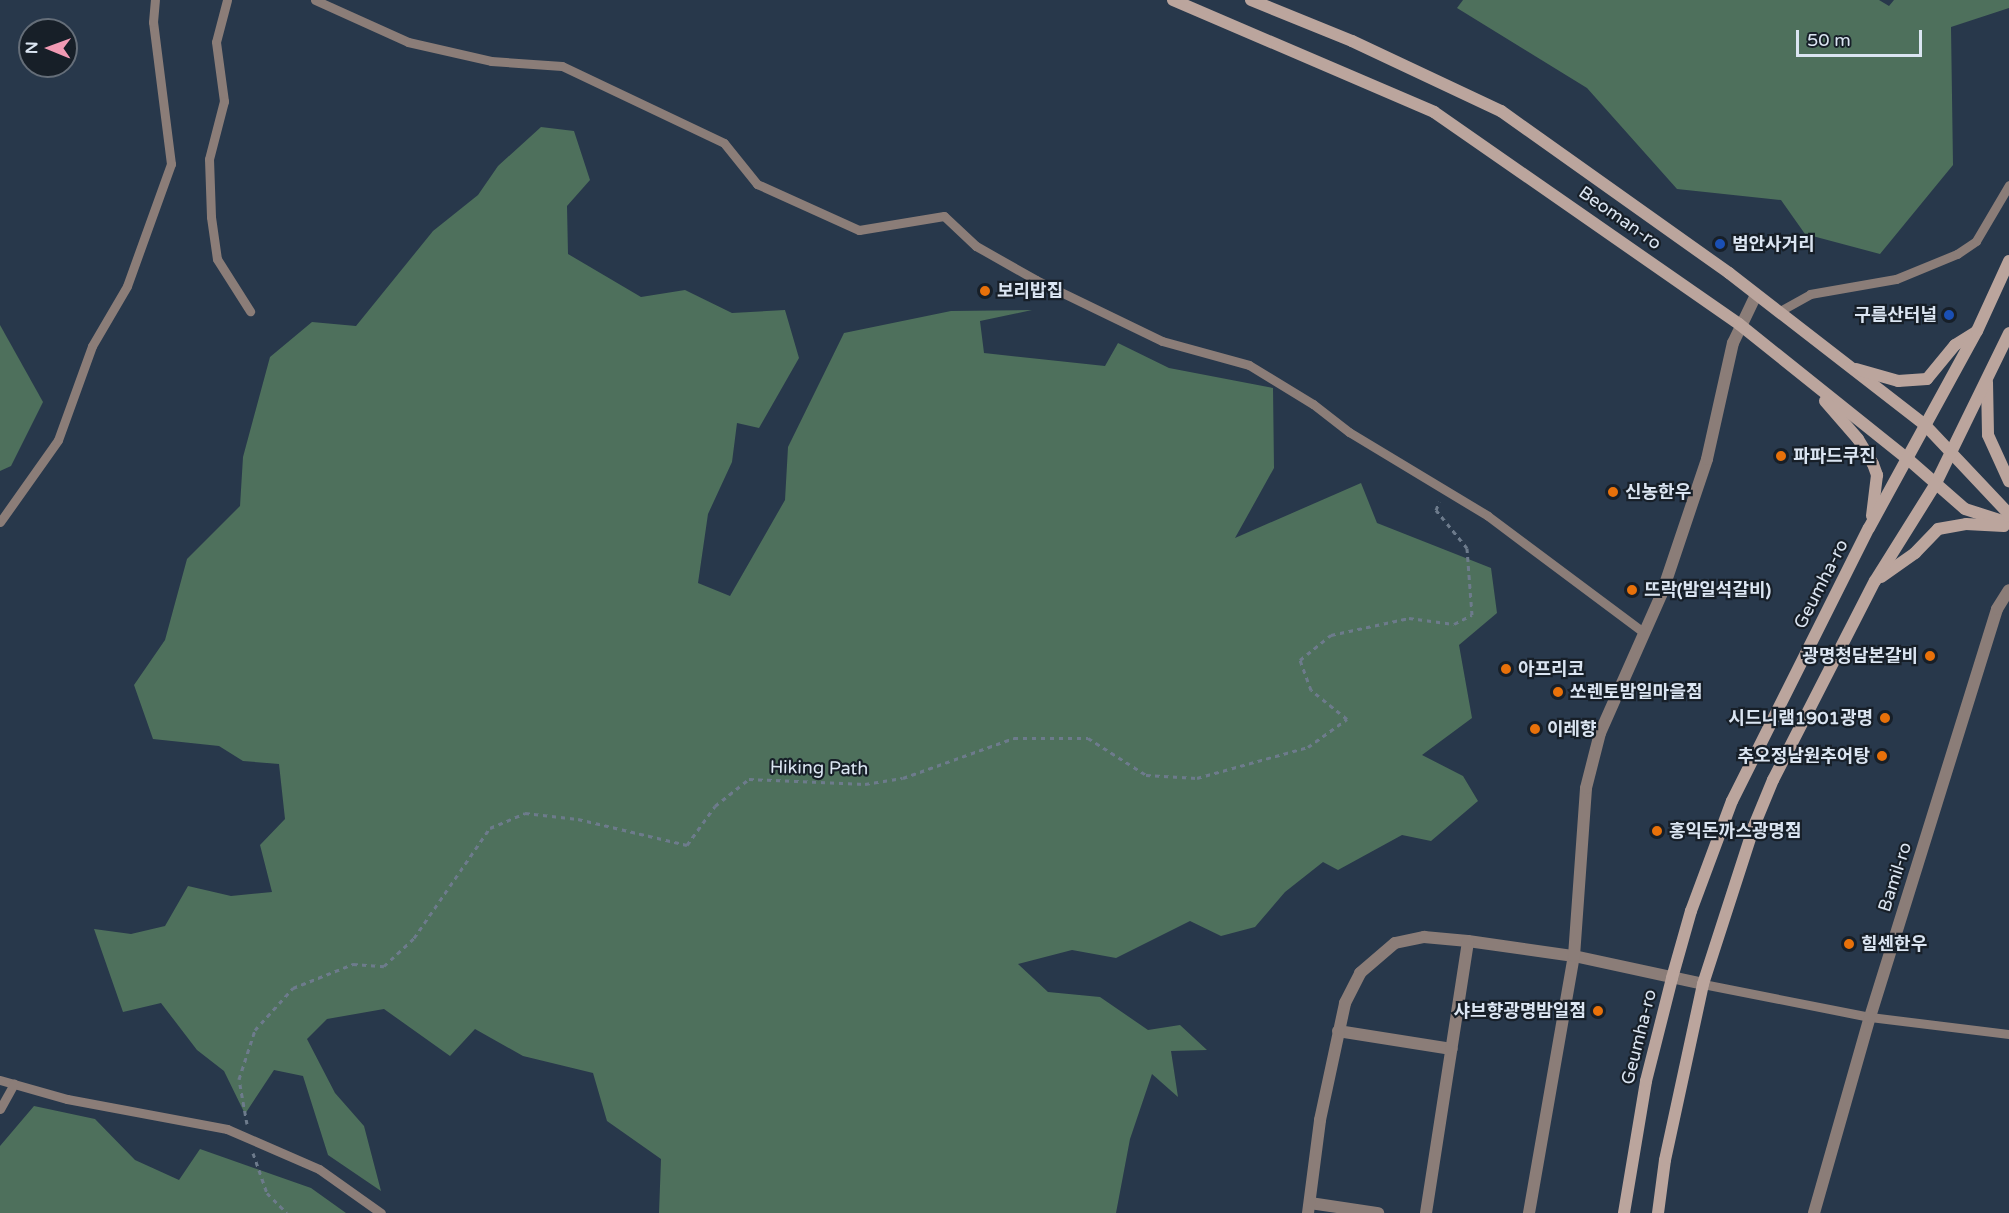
<!DOCTYPE html>
<html>
<head>
<meta charset="utf-8">
<style>
  body { margin:0 }
  #map { position:relative; width:2009px; height:1213px; overflow:hidden; background:#28384b; font-family:"Varela Round","Noto Sans KR",sans-serif }
  div>[style] { position:absolute }
  .forest>* { inset:0; background:#4e705c }
  .path>* { height:3px; margin-top:-1.5px; transform-origin:0; background:repeating-linear-gradient(90deg,#6d7b8c 0 4.5px,transparent 0 9px) }
  .service>* { height:9px; margin:-4.5px; padding:0 4.5px; transform-origin:4.5px; border-radius:4.5px; background:#8b7d78 }
  .minor>* { height:12px; margin:-6px; padding:0 6px; transform-origin:6px; border-radius:6px; background:#8b7d78 }
  .tertiary>* { height:12px; margin:-6px; padding:0 6px; transform-origin:6px; border-radius:6px; background:#8b7d78 }
  .secondary>* { height:12px; margin:-6px; padding:0 6px; transform-origin:6px; border-radius:6px; background:#bba59d }
  .dots>* { width:16px; height:16px; translate:-50% -50%; box-sizing:border-box; border:3px solid #171f28; border-radius:50% }
  span { translate:-50% -50%; white-space:nowrap; text-align:center; line-height:1.15; -webkit-text-stroke:4.5px #171f28; paint-order:stroke }
  .street-label { font-size:18px; color:#dbe5f2 }
  .poi-label { font-size:18px; color:#dbe5f2; font-weight:700 }
  .left { translate:0 -50%; text-align:left }
  .right { translate:-100% -50%; text-align:right }
  .north { position:absolute; left:18px; top:18px; width:60px; height:60px; box-sizing:border-box; background:#171f28; border:2px solid #656e79; border-radius:50%; rotate:271deg; font-size:16px; font-weight:700; line-height:24px; text-align:center; color:#dbe5f2 }
  .north::after { content:''; display:block; margin:auto; width:21px; height:27px; background:#f19ab4; clip-path:polygon(50% 0,100% 100%,50% 72%,0 100%) }
  .scale { position:absolute; left:1796px; top:30px; width:126px; height:27px; box-sizing:border-box; border:3px solid #dbe5f2; border-top:0; padding-left:8px; font-size:18px; line-height:21px; white-space:nowrap; color:#dbe5f2; -webkit-text-stroke:4px #171f28; paint-order:stroke }
</style>
</head>
<body>
<div id="map">
  <div class="forest">
    <div style="clip-path:polygon(1463px 0,1879px 0,1889px 6px,1894px 0,2009px 0,2009px 8px,1951px 27px,1953px 165px,1880px 254px,1805px 234px,1781px 200px,1677px 189px,1587px 88px,1457px 8px)"></div>
    <div style="clip-path:polygon(541px 127px,574px 131px,590px 180px,567px 206px,568px 254px,641px 297px,685px 290px,732px 313px,785px 310px,799px 358px,759px 428px,737px 423px,732px 462px,708px 514px,698px 583px,730px 596px,785px 500px,788px 447px,844px 333px,951px 311px,1032px 310px,980px 321px,984px 353px,1105px 366px,1118px 343px,1169px 368px,1273px 388px,1274px 468px,1235px 538px,1361px 483px,1377px 523px,1491px 568px,1497px 613px,1459px 645px,1472px 718px,1422px 755px,1463px 776px,1478px 801px,1431px 841px,1402px 835px,1338px 870px,1323px 862px,1285px 892px,1255px 927px,1221px 936px,1190px 921px,1116px 958px,1072px 950px,1018px 964px,1048px 992px,1100px 997px,1148px 1030px,1180px 1025px,1207px 1050px,1171px 1051px,1178px 1097px,1152px 1074px,1130px 1139px,1116px 1213px,659px 1213px,661px 1159px,607px 1121px,593px 1073px,523px 1056px,475px 1029px,450px 1056px,384px 1009px,327px 1019px,307px 1039px,335px 1093px,364px 1126px,381px 1191px,328px 1155px,303px 1076px,274px 1070px,245px 1114px,224px 1071px,197px 1050px,161px 1003px,123px 1012px,94px 929px,131px 934px,165px 926px,188px 886px,231px 896px,272px 892px,260px 845px,285px 819px,279px 764px,243px 761px,219px 746px,153px 739px,134px 685px,165px 640px,187px 559px,240px 506px,243px 457px,270px 357px,312px 322px,356px 326px,433px 231px,478px 195px,498px 166px)"></div>
    <div style="clip-path:polygon(0 325px,43px 402px,11px 466px,0 471px)"></div>
    <div style="clip-path:polygon(34px 1106px,95px 1119px,135px 1160px,179px 1180px,200px 1149px,311px 1188px,346px 1213px,0 1213px,0 1146px)"></div>
  </div>
  <div class="path">
    <div style="left:247px;top:1124px;width:46px;rotate:-100.1deg"></div>
    <div style="left:239px;top:1079px;width:52px;rotate:-71.9deg"></div>
    <div style="left:255px;top:1030px;width:57px;rotate:-47.9deg"></div>
    <div style="left:293px;top:988px;width:65px;rotate:-21.8deg"></div>
    <div style="left:353px;top:964px;width:31px;rotate:4deg"></div>
    <div style="left:384px;top:966px;width:41px;rotate:-43deg"></div>
    <div style="left:414px;top:938px;width:134px;rotate:-55.4deg"></div>
    <div style="left:490px;top:828px;width:38px;rotate:-23deg"></div>
    <div style="left:525px;top:813px;width:53px;rotate:6.5deg"></div>
    <div style="left:578px;top:819px;width:112px;rotate:13.4deg"></div>
    <div style="left:687px;top:845px;width:48px;rotate:-54.3deg"></div>
    <div style="left:715px;top:806px;width:43px;rotate:-38.5deg"></div>
    <div style="left:749px;top:779px;width:116px;rotate:2.5deg"></div>
    <div style="left:865px;top:784px;width:38px;rotate:-9deg"></div>
    <div style="left:903px;top:778px;width:118px;rotate:-19.8deg"></div>
    <div style="left:1014px;top:738px;width:74px"></div>
    <div style="left:1088px;top:738px;width:69px;rotate:32.5deg"></div>
    <div style="left:1146px;top:775px;width:51px;rotate:3.4deg"></div>
    <div style="left:1197px;top:778px;width:115px;rotate:-15.6deg"></div>
    <div style="left:1308px;top:747px;width:48px;rotate:-35.7deg"></div>
    <div style="left:1347px;top:719px;width:46px;rotate:-141.1deg"></div>
    <div style="left:1311px;top:690px;width:32px;rotate:-110deg"></div>
    <div style="left:1300px;top:660px;width:40px;rotate:-39deg"></div>
    <div style="left:1331px;top:635px;width:80px;rotate:-12.3deg"></div>
    <div style="left:1409px;top:618px;width:45px;rotate:7.6deg"></div>
    <div style="left:1454px;top:624px;width:20px;rotate:-27deg"></div>
    <div style="left:1472px;top:615px;width:67px;rotate:-94.3deg"></div>
    <div style="left:1467px;top:548px;width:49px;rotate:-129.2deg"></div>
    <div style="left:1436px;top:510px;width:9px;rotate:-69deg"></div>
    <div style="left:253px;top:1153px;width:42px;rotate:70.7deg"></div>
    <div style="left:267px;top:1193px;width:28px;rotate:45deg"></div>
  </div>
  <div class="service">
    <div style="left:227px;top:0;width:43px;rotate:104.7deg"></div>
    <div style="left:216px;top:42px;width:60px;rotate:82.3deg"></div>
    <div style="left:224px;top:101px;width:60px;rotate:104.5deg"></div>
    <div style="left:209px;top:159px;width:58px;rotate:88deg"></div>
    <div style="left:211px;top:217px;width:42px;rotate:81.9deg"></div>
    <div style="left:217px;top:259px;width:62px;rotate:57.6deg"></div>
    <div style="left:315px;top:0;width:102px;rotate:24.3deg"></div>
    <div style="left:408px;top:42px;width:85px;rotate:12.9deg"></div>
    <div style="left:491px;top:61px;width:71px;rotate:4deg"></div>
    <div style="left:562px;top:66px;width:179px;rotate:25.4deg"></div>
    <div style="left:724px;top:143px;width:53px;rotate:51.2deg"></div>
    <div style="left:757px;top:184px;width:112px;rotate:24.3deg"></div>
    <div style="left:859px;top:230px;width:86px;rotate:-9.4deg"></div>
    <div style="left:944px;top:216px;width:44px;rotate:43.2deg"></div>
    <div style="left:976px;top:246px;width:69px;rotate:29.5deg"></div>
    <div style="left:1036px;top:280px;width:140px;rotate:25.8deg"></div>
    <div style="left:1162px;top:341px;width:90px;rotate:15.4deg"></div>
    <div style="left:1249px;top:365px;width:75px;rotate:31.4deg"></div>
    <div style="left:1313px;top:404px;width:46px;rotate:37.9deg"></div>
    <div style="left:1349px;top:432px;width:162px;rotate:31.1deg"></div>
    <div style="left:1488px;top:516px;width:194px;rotate:36.8deg"></div>
    <div style="left:1778px;top:312px;width:37px;rotate:-29deg"></div>
    <div style="left:1810px;top:294px;width:87px;rotate:-9.9deg"></div>
    <div style="left:1896px;top:279px;width:66px;rotate:-22.3deg"></div>
    <div style="left:1957px;top:254px;width:23px;rotate:-34deg"></div>
    <div style="left:1976px;top:241px;width:65px;rotate:-59.5deg"></div>
    <div style="left:0;top:522px;width:100px;rotate:-54.7deg"></div>
    <div style="left:58px;top:440px;width:100px;rotate:-70.1deg"></div>
    <div style="left:92px;top:346px;width:69px;rotate:-59.7deg"></div>
    <div style="left:127px;top:286px;width:130px;rotate:-70.2deg"></div>
    <div style="left:171px;top:164px;width:143px;rotate:-97.2deg"></div>
    <div style="left:153px;top:22px;width:22px;rotate:-85deg"></div>
    <div style="left:1703px;top:984px;width:170px;rotate:11.2deg"></div>
    <div style="left:1870px;top:1017px;width:140px;rotate:7deg"></div>
    <div style="left:0;top:1080px;width:70px;rotate:15.8deg"></div>
    <div style="left:67px;top:1099px;width:163px;rotate:10.6deg"></div>
    <div style="left:227px;top:1129px;width:100px;rotate:23.5deg"></div>
    <div style="left:319px;top:1169px;width:76px;rotate:35.4deg"></div>
    <div style="left:0;top:1109px;width:29px;rotate:-61deg"></div>
  </div>
  <div class="minor">
    <div style="left:1338px;top:1031px;width:115px;rotate:9deg"></div>
    <div style="left:1310px;top:1203px;width:69px;rotate:8.4deg"></div>
    <div style="left:1308px;top:1213px;width:94px;rotate:-82.6deg"></div>
    <div style="left:1320px;top:1120px;width:120px;rotate:-77.9deg"></div>
    <div style="left:1345px;top:1003px;width:34px;rotate:-63deg"></div>
    <div style="left:1360px;top:973px;width:46px;rotate:-40.6deg"></div>
    <div style="left:1395px;top:943px;width:30px;rotate:-12deg"></div>
    <div style="left:1424px;top:937px;width:44px;rotate:5.2deg"></div>
    <div style="left:1468px;top:941px;width:107px;rotate:8.1deg"></div>
    <div style="left:1574px;top:956px;width:132px;rotate:12.2deg"></div>
    <div style="left:1426px;top:1213px;width:275px;rotate:-81.2deg"></div>
    <div style="left:1529px;top:1213px;width:261px;rotate:-80.1deg"></div>
    <div style="left:1574px;top:956px;width:168px;rotate:-85.9deg"></div>
    <div style="left:1586px;top:788px;width:57px;rotate:-75.7deg"></div>
    <div style="left:1600px;top:733px;width:153px;rotate:-66.1deg"></div>
    <div style="left:1662px;top:593px;width:141px;rotate:-71.4deg"></div>
    <div style="left:1707px;top:459px;width:119px;rotate:-77.4deg"></div>
    <div style="left:1733px;top:343px;width:53px;rotate:-64.4deg"></div>
  </div>
  <div class="tertiary">
    <div style="left:1814px;top:1213px;width:204px;rotate:-74.1deg"></div>
    <div style="left:1870px;top:1017px;width:427px;rotate:-72.7deg"></div>
    <div style="left:1997px;top:609px;width:22px;rotate:-58deg"></div>
  </div>
  <div class="secondary">
    <div style="left:1173px;top:0;width:284px;rotate:23.2deg"></div>
    <div style="left:1434px;top:112px;width:371px;rotate:34.8deg"></div>
    <div style="left:1739px;top:324px;width:218px;rotate:38.7deg"></div>
    <div style="left:1909px;top:460px;width:74px;rotate:41.2deg"></div>
    <div style="left:1965px;top:509px;width:46px;rotate:17.7deg"></div>
    <div style="left:1251px;top:0;width:109px;rotate:22.1deg"></div>
    <div style="left:1352px;top:41px;width:165px;rotate:25.2deg"></div>
    <div style="left:1501px;top:111px;width:280px;rotate:35.4deg"></div>
    <div style="left:1729px;top:273px;width:249px;rotate:37.8deg"></div>
    <div style="left:1926px;top:426px;width:121px;rotate:46.7deg"></div>
    <div style="left:1856px;top:369px;width:44px;rotate:15.9deg"></div>
    <div style="left:1898px;top:381px;width:29px;rotate:-4deg"></div>
    <div style="left:1927px;top:379px;width:44px;rotate:-50.5deg"></div>
    <div style="left:1955px;top:345px;width:25px;rotate:-32deg"></div>
    <div style="left:1987px;top:382px;width:53px;rotate:88.9deg"></div>
    <div style="left:1988px;top:435px;width:51px;rotate:65.5deg"></div>
    <div style="left:1825px;top:401px;width:50px;rotate:49deg"></div>
    <div style="left:1858px;top:439px;width:29px;rotate:59deg"></div>
    <div style="left:1873px;top:464px;width:12px;rotate:70deg"></div>
    <div style="left:1877px;top:475px;width:41px;rotate:97deg"></div>
    <div style="left:1881px;top:577px;width:42px;rotate:-35.2deg"></div>
    <div style="left:1915px;top:553px;width:33px;rotate:-46deg"></div>
    <div style="left:1938px;top:529px;width:28px;rotate:-10deg"></div>
    <div style="left:1966px;top:524px;width:38px;rotate:3deg"></div>
    <div style="left:1624px;top:1213px;width:134px;rotate:-80.5deg"></div>
    <div style="left:1646px;top:1081px;width:106px;rotate:-75.8deg"></div>
    <div style="left:1672px;top:978px;width:70px;rotate:-74.2deg"></div>
    <div style="left:1691px;top:911px;width:117px;rotate:-69.6deg"></div>
    <div style="left:1732px;top:801px;width:305px;rotate:-63.4deg"></div>
    <div style="left:1869px;top:528px;width:225px;rotate:-61.3deg"></div>
    <div style="left:1977px;top:331px;width:77px;rotate:-65.4deg"></div>
    <div style="left:1658px;top:1213px;width:53px;rotate:-82.5deg"></div>
    <div style="left:1665px;top:1160px;width:180px;rotate:-77.8deg"></div>
    <div style="left:1703px;top:984px;width:166px;rotate:-72.1deg"></div>
    <div style="left:1754px;top:826px;width:50px;rotate:-67.6deg"></div>
    <div style="left:1773px;top:780px;width:224px;rotate:-62.9deg"></div>
    <div style="left:1875px;top:581px;width:113px;rotate:-58deg"></div>
    <div style="left:1935px;top:485px;width:169px;rotate:-64deg"></div>
  </div>
  <div class="dots">
    <div style="left:1720px;top:244px;background:#1a4fb4"></div>
    <div style="left:985px;top:291px;background:#e8710a"></div>
    <div style="left:1949px;top:315px;background:#1a4fb4"></div>
    <div style="left:1781px;top:456px;background:#e8710a"></div>
    <div style="left:1613px;top:492px;background:#e8710a"></div>
    <div style="left:1632px;top:590px;background:#e8710a"></div>
    <div style="left:1930px;top:656px;background:#e8710a"></div>
    <div style="left:1506px;top:669px;background:#e8710a"></div>
    <div style="left:1558px;top:692px;background:#e8710a"></div>
    <div style="left:1885px;top:718px;background:#e8710a"></div>
    <div style="left:1535px;top:729px;background:#e8710a"></div>
    <div style="left:1882px;top:756px;background:#e8710a"></div>
    <div style="left:1657px;top:831px;background:#e8710a"></div>
    <div style="left:1849px;top:944px;background:#e8710a"></div>
    <div style="left:1598px;top:1011px;background:#e8710a"></div>
  </div>
  <div class="street-label">
    <span style="left:1620px;top:218px;rotate:35deg">Beoman-ro</span>
    <span style="left:1821px;top:584px;rotate:-63deg">Geumha-ro</span>
    <span style="left:819px;top:768px;rotate:1deg">Hiking Path</span>
    <span style="left:1895px;top:877px;rotate:-72deg">Bamil-ro</span>
    <span style="left:1639px;top:1037px;rotate:-76deg">Geumha-ro</span>
  </div>
  <div class="poi-label">
    <span class="left" style="left:1732px;top:244px">범안사거리</span>
    <span class="left" style="left:997px;top:291px">보리밥집</span>
    <span class="right" style="left:1937px;top:315px">구름산터널</span>
    <span class="left" style="left:1793px;top:456px">파파드쿠진</span>
    <span class="left" style="left:1625px;top:492px">신농한우</span>
    <span class="left" style="left:1644px;top:590px">뜨락(밤일석갈비)</span>
    <span class="right" style="left:1918px;top:656px">광명청담본갈비</span>
    <span class="left" style="left:1518px;top:669px">아프리코</span>
    <span class="left" style="left:1570px;top:692px">쏘렌토밤일마을점</span>
    <span class="right" style="left:1873px;top:718px">시드니램1901광명</span>
    <span class="left" style="left:1547px;top:729px">이레향</span>
    <span class="right" style="left:1870px;top:756px">추오정남원추어탕</span>
    <span class="left" style="left:1669px;top:831px">홍익돈까스광명점</span>
    <span class="left" style="left:1861px;top:944px">힘센한우</span>
    <span class="right" style="left:1586px;top:1011px">샤브향광명밤일점</span>
  </div>
  <div class="north">N</div>
  <div class="scale">50 m</div>
</div>
</body>
</html>
